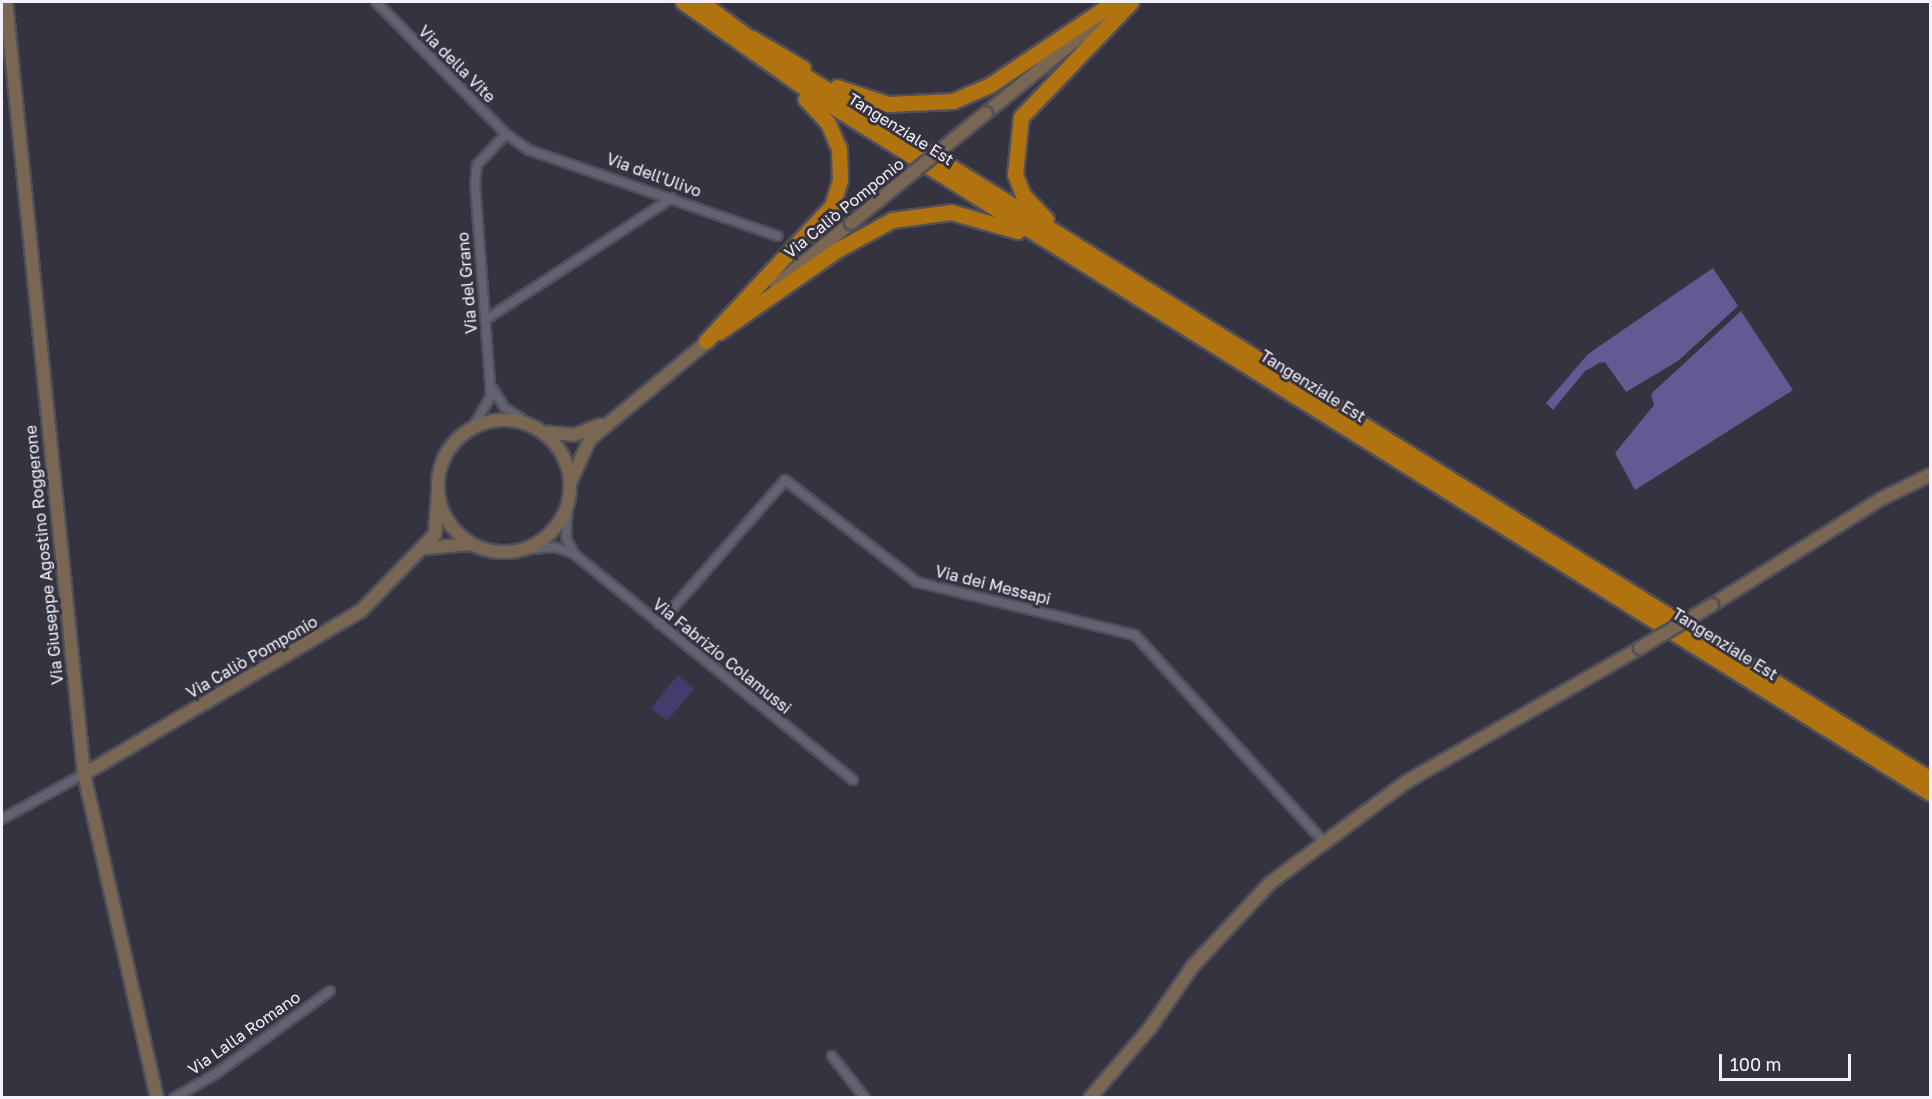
<!DOCTYPE html>
<html>
<head>
<meta charset="utf-8">
<style>
  body { margin:0 }
  #map { position:relative; width:1932px; height:1099px; overflow:hidden; background:#353340; font-family:"Golos Text",sans-serif }
  div>[style] { position:absolute }
  .green>* { inset:0; background:#453c6b }
  .forest>* { inset:0; background:#645993 }
  .roads { filter:drop-shadow(2px 0 #504f5a) drop-shadow(-2px 0 #504f5a) drop-shadow(0 2px #504f5a) drop-shadow(0 -2px #504f5a) }
  .street>* { height:8px; margin:-4px; padding:0 4px; transform-origin:4px; border-radius:4px; background:#636270 }
  .secondary>* { height:12px; margin:-6px; padding:0 6px; transform-origin:6px; border-radius:6px; background:#7a6753 }
  .secondary>.ring { margin:-6px; padding:0; box-sizing:content-box; background:none; border:12px solid #7a6753; border-radius:50% }
  .highway>* { height:15px; margin:-7.5px; padding:0 7.5px; transform-origin:7.5px; border-radius:7.5px; background:#b07310 }
  .bridges { filter:drop-shadow(2px 0 #504f5a) drop-shadow(-2px 0 #504f5a) drop-shadow(0 2px #504f5a) drop-shadow(0 -2px #504f5a) }
  .secondary-bridge>* { height:12px; margin:-6px; padding:0 6px; transform-origin:6px; border-radius:6px; background:#7a6753 }
  span { translate:-50% -50%; white-space:nowrap; text-align:center; line-height:1.15; -webkit-text-stroke:6px #353340; paint-order:stroke }
  .street-label { font-size:16px; color:#f3f2fa }
  .frame { position:absolute; inset:0; border:3px solid #f3f2fa; pointer-events:none }
  .scale { position:absolute; left:1719px; top:1054px; width:132px; height:27px; box-sizing:border-box; border:3px solid #f3f2fa; border-top:0; padding-left:8px; font-size:18px; line-height:21px; white-space:nowrap; color:#f3f2fa; -webkit-text-stroke:4px #353340; paint-order:stroke }
</style>
</head>
<body>
<div id="map">
  <div class="green">
    <div style="clip-path:polygon(678px 675px,694px 689px,667px 721px,651px 708px)"></div>
  </div>
  <div class="forest">
    <div style="clip-path:polygon(1713px 268px,1738px 306px,1678px 361px,1626px 392px,1605px 362px,1599px 363px,1585px 371px,1553px 410px,1546px 403px,1588px 354px)"></div>
    <div style="clip-path:polygon(1741px 311px,1793px 390px,1635px 490px,1615px 453px,1654px 405px,1651px 394px)"></div>
  </div>
  <div class="roads">
    <div class="street">
      <div style="left:376px;top:2px;width:185px;rotate:45.4deg"></div>
      <div style="left:506px;top:134px;width:28px;rotate:35deg"></div>
      <div style="left:529px;top:150px;width:263px;rotate:19.1deg"></div>
      <div style="left:485px;top:320px;width:223px;rotate:-33.1deg"></div>
      <div style="left:493px;top:389px;width:22px;rotate:58deg"></div>
      <div style="left:505px;top:408px;width:31px;rotate:33deg"></div>
      <div style="left:473px;top:427px;width:36px;rotate:-60deg"></div>
      <div style="left:491px;top:396px;width:213px;rotate:-94.3deg"></div>
      <div style="left:475px;top:184px;width:19px;rotate:-84deg"></div>
      <div style="left:477px;top:165px;width:42px;rotate:-46.9deg"></div>
      <div style="left:568px;top:503px;width:35px;rotate:93deg"></div>
      <div style="left:566px;top:538px;width:18px;rotate:63deg"></div>
      <div style="left:521px;top:550px;width:34px;rotate:-5deg"></div>
      <div style="left:555px;top:547px;width:20px;rotate:20deg"></div>
      <div style="left:574px;top:554px;width:359px;rotate:39deg"></div>
      <div style="left:659px;top:624px;width:191px;rotate:-48.8deg"></div>
      <div style="left:785px;top:480px;width:167px;rotate:37.7deg"></div>
      <div style="left:917px;top:582px;width:224px;rotate:13.7deg"></div>
      <div style="left:1135px;top:635px;width:283px;rotate:47.6deg"></div>
      <div style="left:2px;top:819px;width:94px;rotate:-28.8deg"></div>
      <div style="left:832px;top:1056px;width:53px;rotate:51.8deg"></div>
      <div style="left:174px;top:1098px;width:46px;rotate:-29.9deg"></div>
      <div style="left:214px;top:1075px;width:143px;rotate:-35.9deg"></div>
    </div>
    <div class="secondary">
      <div style="left:6px;top:2px;width:776px;rotate:84.23deg"></div>
      <div style="left:84px;top:774px;width:332px;rotate:77.3deg"></div>
      <div style="left:986px;top:113px;width:157px;rotate:-39.1deg"></div>
      <div style="left:776px;top:285px;width:97px;rotate:-39.6deg"></div>
      <div class="ring" style="left:438px;top:420px;width:120px;height:120px"></div>
      <div style="left:542px;top:432px;width:32px;rotate:5deg"></div>
      <div style="left:574px;top:435px;width:28px;rotate:-21deg"></div>
      <div style="left:571px;top:481px;width:46px;rotate:-65.7deg"></div>
      <div style="left:590px;top:439px;width:161px;rotate:-39.7deg"></div>
      <div style="left:426px;top:548px;width:45px;rotate:-5.1deg"></div>
      <div style="left:1712px;top:605px;width:199px;rotate:-32.1deg"></div>
      <div style="left:1881px;top:499px;width:55px;rotate:-26.1deg"></div>
      <div style="left:84px;top:774px;width:321px;rotate:-30.5deg"></div>
      <div style="left:361px;top:611px;width:107px;rotate:-46.1deg"></div>
      <div style="left:435px;top:534px;width:44px;rotate:-86.1deg"></div>
      <div style="left:1090px;top:1098px;width:92px;rotate:-49.4deg"></div>
      <div style="left:1150px;top:1028px;width:75px;rotate:-55.3deg"></div>
      <div style="left:1193px;top:966px;width:113px;rotate:-47.1deg"></div>
      <div style="left:1270px;top:883px;width:169px;rotate:-36.6deg"></div>
      <div style="left:1406px;top:782px;width:270px;rotate:-29.8deg"></div>
    </div>
    <div class="highway">
      <div style="left:683px;top:2px;width:163px;rotate:35.3deg"></div>
      <div style="left:816px;top:96px;width:1314px;rotate:32.03deg"></div>
      <div style="left:701px;top:2px;width:72px;rotate:36.6deg"></div>
      <div style="left:752px;top:38px;width:59px;rotate:30.5deg"></div>
      <div style="left:791px;top:67px;width:1343px;rotate:32.01deg"></div>
      <div style="left:837px;top:87px;width:54px;rotate:18.4deg"></div>
      <div style="left:888px;top:104px;width:65px;rotate:-2.6deg"></div>
      <div style="left:953px;top:101px;width:40px;rotate:-23.4deg"></div>
      <div style="left:990px;top:85px;width:149px;rotate:-33.8deg"></div>
      <div style="left:1046px;top:219px;width:33px;rotate:-134deg"></div>
      <div style="left:1023px;top:195px;width:22px;rotate:-111deg"></div>
      <div style="left:1015px;top:174px;width:57px;rotate:-84deg"></div>
      <div style="left:1021px;top:117px;width:159px;rotate:-46.3deg"></div>
      <div style="left:719px;top:332px;width:144px;rotate:-34.8deg"></div>
      <div style="left:837px;top:250px;width:63px;rotate:-28.6deg"></div>
      <div style="left:892px;top:220px;width:60px;rotate:-7.7deg"></div>
      <div style="left:951px;top:212px;width:69px;rotate:16.1deg"></div>
      <div style="left:706px;top:341px;width:185px;rotate:-47deg"></div>
      <div style="left:832px;top:206px;width:28px;rotate:-73deg"></div>
      <div style="left:840px;top:179px;width:30px;rotate:-92deg"></div>
      <div style="left:839px;top:149px;width:28px;rotate:-113deg"></div>
      <div style="left:828px;top:123px;width:33px;rotate:-133deg"></div>
    </div>
  </div>
  <div class="bridges">
    <div class="secondary-bridge">
      <div style="left:851px;top:223px;width:174px;rotate:-39.2deg"></div>
      <div style="left:1640px;top:648px;width:84px;rotate:-30.8deg"></div>
    </div>
  </div>
  <div class="street-label">
    <span style="left:457px;top:64px;rotate:45deg">Via della Vite</span>
    <span style="left:901px;top:129px;rotate:32deg">Tangenziale Est</span>
    <span style="left:654px;top:175px;rotate:20deg">Via dell'Ulivo</span>
    <span style="left:844px;top:208px;rotate:-39deg">Via Caliò Pomponio</span>
    <span style="left:467px;top:283px;rotate:-95deg">Via del Grano</span>
    <span style="left:1313px;top:386px;rotate:32deg">Tangenziale Est</span>
    <span style="left:44px;top:555px;rotate:-96deg">Via Giuseppe Agostino Roggerone</span>
    <span style="left:993px;top:585px;rotate:14deg">Via dei Messapi</span>
    <span style="left:1725px;top:644px;rotate:32deg">Tangenziale Est</span>
    <span style="left:722px;top:656px;rotate:39deg">Via Fabrizio Colamussi</span>
    <span style="left:252px;top:657px;rotate:-30deg">Via Caliò Pomponio</span>
    <span style="left:244px;top:1033px;rotate:-35deg">Via Lalla Romano</span>
  </div>
  <div class="frame"></div>
  <div class="scale">100 m</div>
</div>
</body>
</html>
